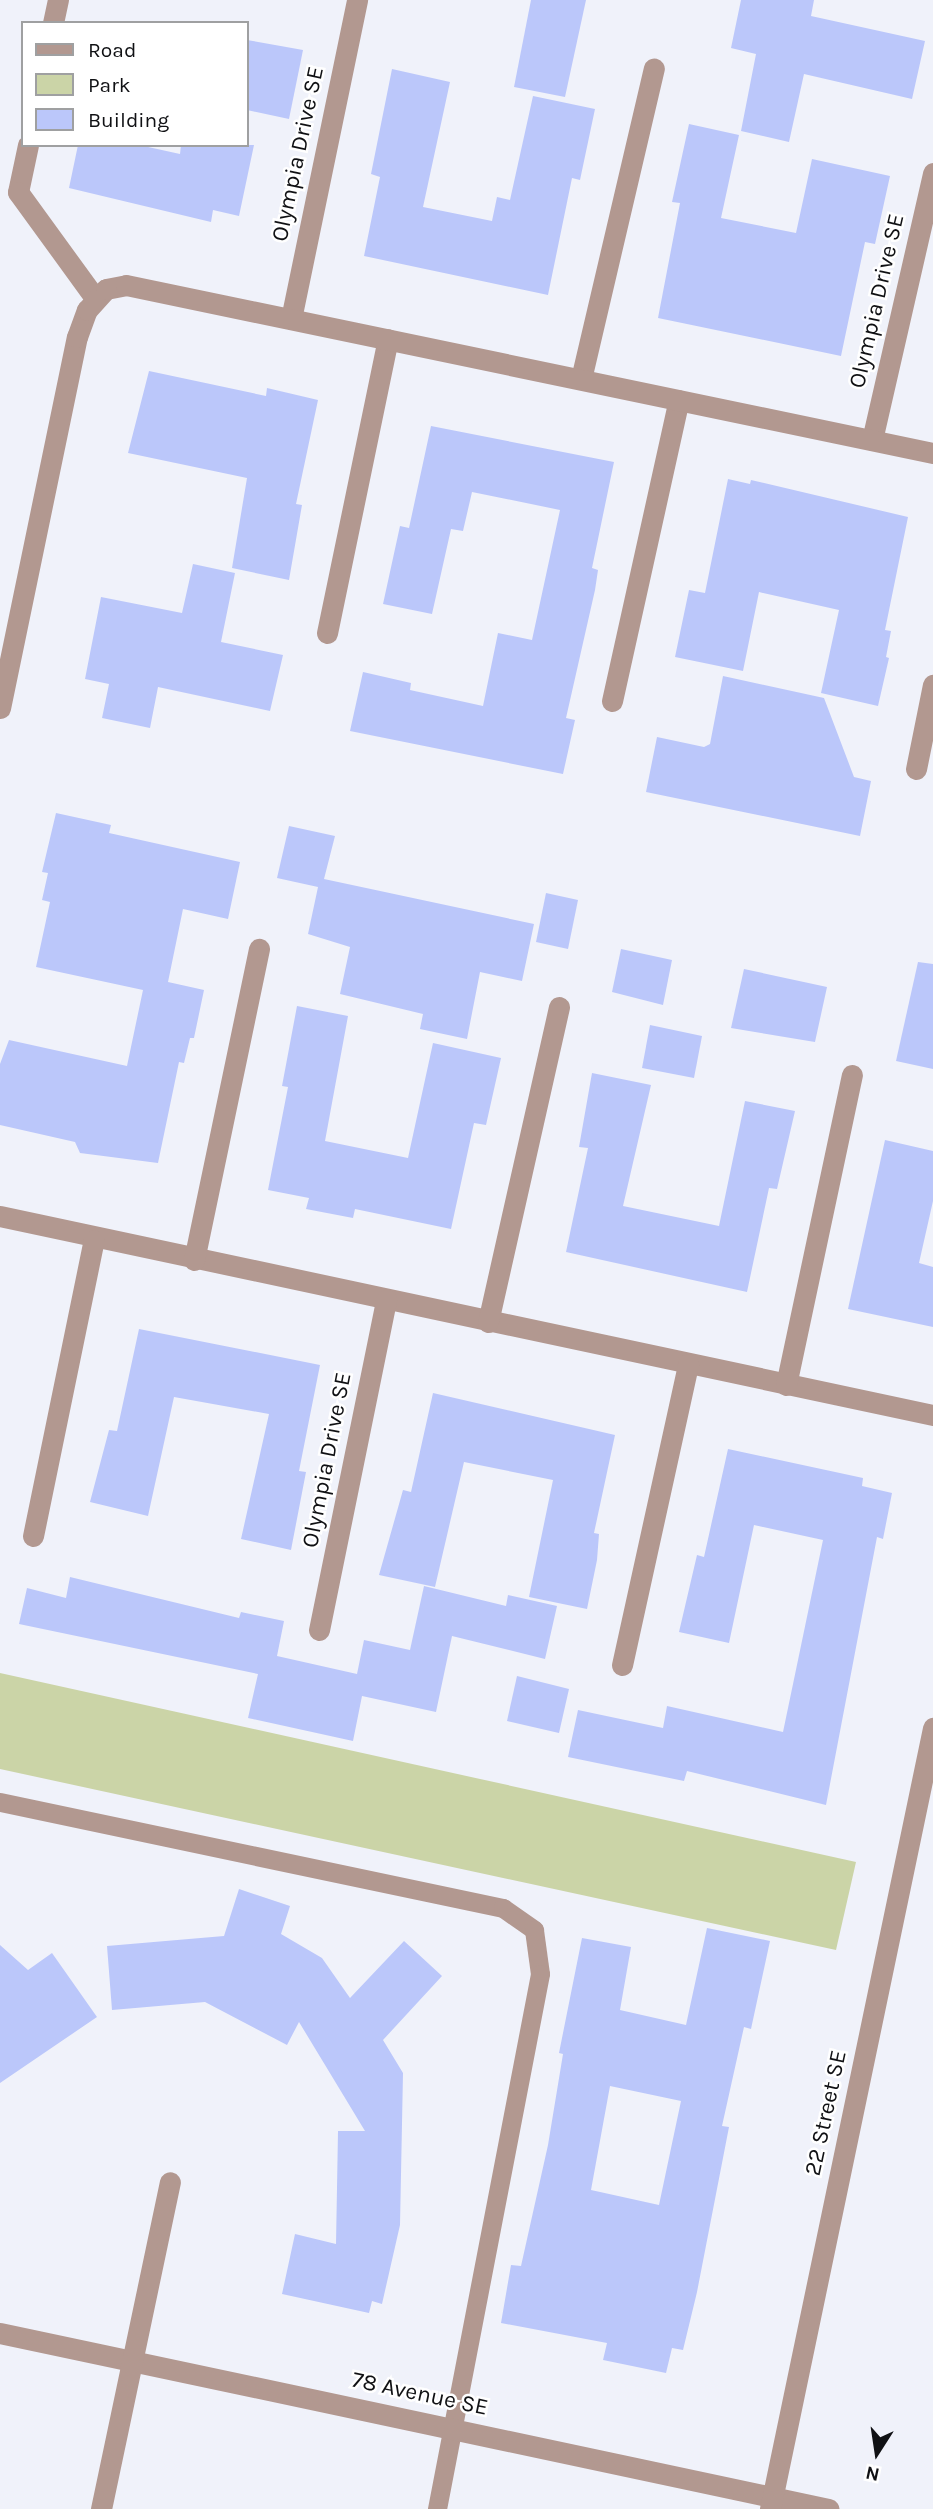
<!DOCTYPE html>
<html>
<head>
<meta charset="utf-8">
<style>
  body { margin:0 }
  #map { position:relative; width:933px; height:2509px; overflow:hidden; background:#f0f2fa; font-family:Karla,sans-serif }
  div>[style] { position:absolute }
  .green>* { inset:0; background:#cbd4a7 }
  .building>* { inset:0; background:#bbc7fa }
  .lane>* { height:19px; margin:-9.5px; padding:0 9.5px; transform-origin:9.5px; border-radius:9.5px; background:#b29890 }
  .street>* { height:21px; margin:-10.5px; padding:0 10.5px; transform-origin:10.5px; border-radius:10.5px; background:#b29890 }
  span { translate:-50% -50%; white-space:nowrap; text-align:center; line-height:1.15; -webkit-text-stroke:5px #fff; paint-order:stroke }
  .street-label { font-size:23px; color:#101114 }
  .legend { position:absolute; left:21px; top:21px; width:228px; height:126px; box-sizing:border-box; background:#fff; border:2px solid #9fa0a1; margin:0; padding:9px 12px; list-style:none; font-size:21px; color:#101114 }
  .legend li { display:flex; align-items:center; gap:14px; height:35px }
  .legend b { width:35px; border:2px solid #9fa0a1 }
  .north { position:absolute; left:842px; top:2418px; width:70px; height:70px; -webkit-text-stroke:5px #fff; paint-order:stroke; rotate:192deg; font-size:19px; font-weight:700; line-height:28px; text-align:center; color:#101114 }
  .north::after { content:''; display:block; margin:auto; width:24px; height:32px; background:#101114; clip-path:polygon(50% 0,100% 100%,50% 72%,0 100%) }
</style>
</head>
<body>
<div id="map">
  <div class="green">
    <div style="clip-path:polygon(0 1673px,856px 1862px,836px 1950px,0 1769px)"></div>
  </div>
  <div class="building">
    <div style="clip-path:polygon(531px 0,586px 0,565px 97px,514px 87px)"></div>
    <div style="clip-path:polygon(741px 0,814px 0,811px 16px,925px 41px,912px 99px,804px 74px,789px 142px,741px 131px,756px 54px,731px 48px)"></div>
    <div style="clip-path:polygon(247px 40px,303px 50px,289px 119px,247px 110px)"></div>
    <div style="clip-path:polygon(392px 69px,450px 82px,423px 207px,492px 221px,497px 197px,510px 200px,533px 96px,595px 109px,580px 180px,572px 178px,548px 295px,364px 256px,380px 177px,371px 174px)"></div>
    <div style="clip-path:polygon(689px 124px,739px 135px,721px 218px,796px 233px,812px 159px,890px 176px,875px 244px,865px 242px,841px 356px,658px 318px,680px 203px,672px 202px)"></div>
    <div style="clip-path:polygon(78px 145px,139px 145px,180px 154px,181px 145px,254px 145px,239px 216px,213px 210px,211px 222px,69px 188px)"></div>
    <div style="clip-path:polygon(149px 371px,266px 396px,267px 388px,318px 400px,296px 504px,302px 505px,289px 580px,232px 568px,247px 478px,128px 453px)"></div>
    <div style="clip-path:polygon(431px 426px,614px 462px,592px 568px,598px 570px,595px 590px,566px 718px,575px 720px,563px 774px,350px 731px,363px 672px,411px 683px,410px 690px,483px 706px,498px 633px,532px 640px,560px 510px,472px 492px,463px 531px,451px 529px,432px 614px,383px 604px,400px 526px,409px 528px)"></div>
    <div style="clip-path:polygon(728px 479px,750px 484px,751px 480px,908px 517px,885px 630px,891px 631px,886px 657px,889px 658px,878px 706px,821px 693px,839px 610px,759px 592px,743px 671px,675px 657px,689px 590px,705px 593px)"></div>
    <div style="clip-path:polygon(193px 564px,235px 573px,221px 642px,283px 655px,270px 711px,158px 687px,150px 728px,102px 718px,109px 684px,85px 679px,101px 597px,182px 613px)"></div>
    <div style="clip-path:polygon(723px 676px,824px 698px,854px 777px,871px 781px,860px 836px,646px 792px,657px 737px,704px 747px,710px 744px)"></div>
    <div style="clip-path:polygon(56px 813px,111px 825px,109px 833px,240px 862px,228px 919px,183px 909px,168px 982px,204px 990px,194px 1038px,190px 1038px,184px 1063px,179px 1062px,158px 1163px,80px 1153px,75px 1142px,0 1125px,0 1064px,9px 1040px,127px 1066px,143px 990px,36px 967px,50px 902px,42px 900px,48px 873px,42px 872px)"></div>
    <div style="clip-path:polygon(289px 826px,335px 836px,324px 879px,534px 924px,522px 981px,480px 972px,467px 1039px,420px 1029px,423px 1014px,340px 994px,350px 947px,308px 934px,318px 887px,277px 878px)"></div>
    <div style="clip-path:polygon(546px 893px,578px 900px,568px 949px,536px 942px)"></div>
    <div style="clip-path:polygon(621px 949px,672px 960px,663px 1005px,612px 992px)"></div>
    <div style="clip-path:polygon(918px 962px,933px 964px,933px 1069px,896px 1061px)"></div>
    <div style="clip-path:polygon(744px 969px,827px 987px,815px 1042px,731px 1028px)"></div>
    <div style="clip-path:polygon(297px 1006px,348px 1016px,325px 1141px,408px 1158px,433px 1043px,501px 1058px,486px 1125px,474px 1123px,451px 1229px,355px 1209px,353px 1218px,306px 1209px,309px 1198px,268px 1190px,288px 1087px,282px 1086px)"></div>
    <div style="clip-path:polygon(650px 1025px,702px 1036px,694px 1078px,642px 1068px)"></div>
    <div style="clip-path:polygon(592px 1073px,651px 1085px,623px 1206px,719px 1226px,745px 1101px,795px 1111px,777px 1189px,769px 1188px,747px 1292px,566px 1252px,588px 1148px,579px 1147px)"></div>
    <div style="clip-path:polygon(885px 1140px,933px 1151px,933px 1201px,919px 1263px,933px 1267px,933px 1327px,848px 1309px)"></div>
    <div style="clip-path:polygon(139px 1329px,320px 1365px,299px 1471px,306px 1472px,291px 1550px,241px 1539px,269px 1414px,174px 1397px,148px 1516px,90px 1502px,109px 1430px,117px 1431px)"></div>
    <div style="clip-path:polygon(433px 1393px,615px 1435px,594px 1533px,599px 1534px,597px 1560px,587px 1609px,529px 1597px,553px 1480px,464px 1462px,435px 1587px,379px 1575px,403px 1490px,411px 1492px)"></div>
    <div style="clip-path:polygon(728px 1449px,863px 1478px,862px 1486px,892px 1493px,883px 1539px,877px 1537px,826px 1805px,687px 1771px,684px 1781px,568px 1757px,578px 1710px,663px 1728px,667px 1706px,783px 1732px,823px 1540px,754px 1525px,729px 1643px,679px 1632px,697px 1555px,704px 1557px)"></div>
    <div style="clip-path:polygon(70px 1577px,239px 1618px,241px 1612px,284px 1621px,277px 1656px,357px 1674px,364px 1640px,410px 1650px,424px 1586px,506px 1606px,508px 1595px,557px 1606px,545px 1659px,452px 1636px,436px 1712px,362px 1696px,353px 1741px,248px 1718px,258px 1674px,19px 1624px,27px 1588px,66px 1598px)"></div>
    <div style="clip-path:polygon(517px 1676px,569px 1689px,559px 1733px,507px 1721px)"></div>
    <div style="clip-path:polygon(239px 1889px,290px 1906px,281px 1934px,322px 1958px,350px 1998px,404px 1941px,442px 1976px,383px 2040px,403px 2073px,400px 2225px,382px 2304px,372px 2301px,369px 2313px,282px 2294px,295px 2234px,336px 2244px,338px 2131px,365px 2131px,299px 2022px,287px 2045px,205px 2002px,112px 2010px,107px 1946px,224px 1936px)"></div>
    <div style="clip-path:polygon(evenodd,707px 1928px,770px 1941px,751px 2029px,744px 2027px,722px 2126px,729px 2127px,697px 2292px,683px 2350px,672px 2348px,666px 2373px,603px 2360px,607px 2343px,501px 2323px,511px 2265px,521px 2266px,548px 2145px,563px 2054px,559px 2053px,582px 1938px,631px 1947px,620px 2010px,686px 2025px,707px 1928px,610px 2086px,681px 2101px,659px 2205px,591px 2190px,610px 2086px)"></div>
    <div style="clip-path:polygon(0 1945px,28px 1970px,52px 1953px,97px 2017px,0 2083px)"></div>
  </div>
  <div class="lane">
    <div style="left:0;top:1802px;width:514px;rotate:11.9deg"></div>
    <div style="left:503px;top:1908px;width:38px;rotate:35deg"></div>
    <div style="left:534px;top:1930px;width:44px;rotate:82.2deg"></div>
    <div style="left:540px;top:1974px;width:545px;rotate:100.9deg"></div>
  </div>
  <div class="street">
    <div style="left:53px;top:23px;width:24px;rotate:-78deg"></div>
    <div style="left:28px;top:145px;width:48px;rotate:102deg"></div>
    <div style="left:18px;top:192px;width:131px;rotate:54deg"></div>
    <div style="left:291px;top:319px;width:326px;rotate:-78.3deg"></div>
    <div style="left:581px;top:379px;width:319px;rotate:-76.8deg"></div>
    <div style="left:872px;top:440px;width:274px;rotate:-77.1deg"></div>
    <div style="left:327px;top:633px;width:300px;rotate:-78.3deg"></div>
    <div style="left:612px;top:701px;width:308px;rotate:-77.5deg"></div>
    <div style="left:0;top:708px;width:379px;rotate:-78.3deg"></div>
    <div style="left:77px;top:337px;width:29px;rotate:-70deg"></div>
    <div style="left:87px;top:310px;width:28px;rotate:-48deg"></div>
    <div style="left:106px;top:289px;width:20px;rotate:-11deg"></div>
    <div style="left:126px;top:285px;width:824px;rotate:11.76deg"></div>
    <div style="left:916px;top:769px;width:86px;rotate:-78.6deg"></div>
    <div style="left:0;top:1216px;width:954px;rotate:12.04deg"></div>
    <div style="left:194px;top:1260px;width:318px;rotate:-78.2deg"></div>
    <div style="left:488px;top:1322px;width:323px;rotate:-77.3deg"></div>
    <div style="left:786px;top:1385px;width:317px;rotate:-78deg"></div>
    <div style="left:33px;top:1536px;width:302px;rotate:-78.4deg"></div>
    <div style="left:319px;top:1630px;width:337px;rotate:-78.5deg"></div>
    <div style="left:622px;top:1665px;width:308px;rotate:-77.6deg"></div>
    <div style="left:0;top:2333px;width:847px;rotate:11.99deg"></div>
    <div style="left:101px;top:2509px;width:334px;rotate:-78.1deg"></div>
    <div style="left:770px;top:2509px;width:798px;rotate:-78.21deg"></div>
  </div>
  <div class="street-label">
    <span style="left:298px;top:154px;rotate:-78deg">Olympia Drive SE</span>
    <span style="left:877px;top:301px;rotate:-77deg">Olympia Drive SE</span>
    <span style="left:327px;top:1460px;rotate:-79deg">Olympia Drive SE</span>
    <span style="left:826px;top:2113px;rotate:-78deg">22 Street SE</span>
    <span style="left:420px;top:2394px;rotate:12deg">78 Avenue SE</span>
  </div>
  <ul class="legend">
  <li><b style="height:9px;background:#b29890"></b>Road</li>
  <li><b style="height:19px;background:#cbd4a7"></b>Park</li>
  <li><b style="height:19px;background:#bbc7fa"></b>Building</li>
  </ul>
  <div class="north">N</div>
</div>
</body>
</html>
